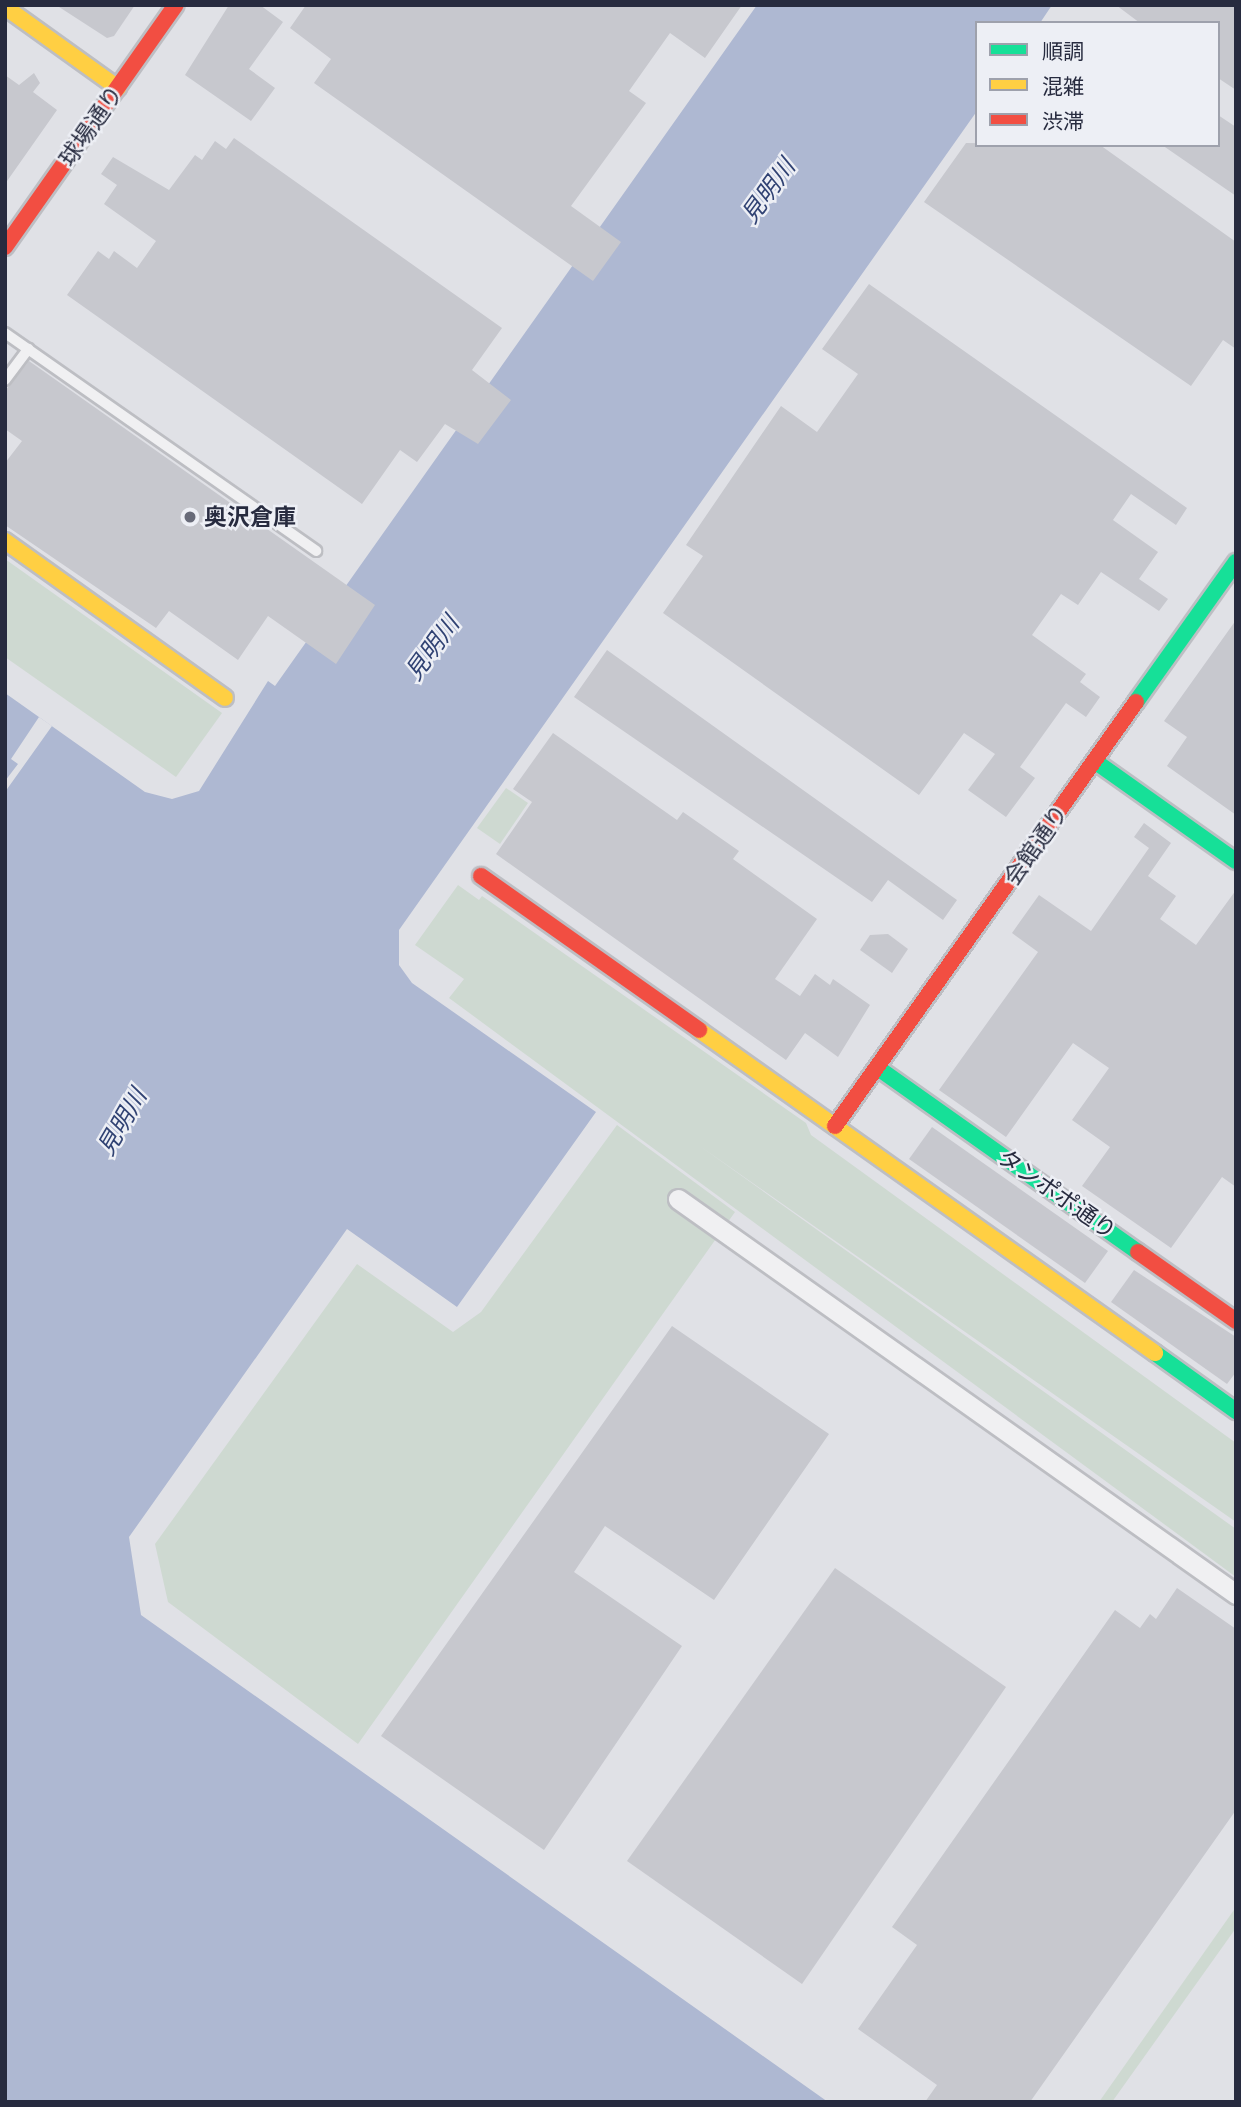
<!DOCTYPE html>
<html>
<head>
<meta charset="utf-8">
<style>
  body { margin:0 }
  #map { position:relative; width:1241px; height:2107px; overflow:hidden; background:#e0e1e6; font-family:"Space Grotesk","Noto Sans JP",sans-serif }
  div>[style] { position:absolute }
  .green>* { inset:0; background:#ced9d1 }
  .water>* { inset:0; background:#aeb8d2 }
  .pier>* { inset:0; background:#e0e1e6 }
  .building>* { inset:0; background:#c7c8ce }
  .roads { filter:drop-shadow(2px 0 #bdbec3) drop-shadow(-2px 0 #bdbec3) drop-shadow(0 2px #bdbec3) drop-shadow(0 -2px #bdbec3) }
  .lane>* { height:10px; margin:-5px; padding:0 5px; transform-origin:5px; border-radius:5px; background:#f0f0f2 }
  .street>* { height:19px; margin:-9.5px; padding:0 9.5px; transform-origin:9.5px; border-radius:9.5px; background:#f0f0f2 }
  .fast>* { height:16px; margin:-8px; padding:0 8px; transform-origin:8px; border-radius:8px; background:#16e098 }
  .slow>* { height:16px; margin:-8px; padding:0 8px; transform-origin:8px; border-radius:8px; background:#ffcf43 }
  .jam>* { height:16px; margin:-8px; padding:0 8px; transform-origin:8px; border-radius:8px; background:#f24e42 }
  .dots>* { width:19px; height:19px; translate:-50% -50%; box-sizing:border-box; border:4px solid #edeff5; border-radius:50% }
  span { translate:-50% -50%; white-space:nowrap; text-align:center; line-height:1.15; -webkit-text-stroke:5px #edeff5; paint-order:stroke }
  .street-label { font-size:23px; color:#272b3f }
  .poi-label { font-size:23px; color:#272b3f; font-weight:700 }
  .left { translate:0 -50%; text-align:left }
  .water-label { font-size:24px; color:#304273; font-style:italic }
  .frame { position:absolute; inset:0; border:7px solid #272b3f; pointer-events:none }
  .legend { position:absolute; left:975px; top:21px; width:245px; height:126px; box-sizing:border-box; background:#edeff5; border:2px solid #9ea1ac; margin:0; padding:9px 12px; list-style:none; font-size:21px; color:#272b3f }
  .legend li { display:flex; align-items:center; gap:14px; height:35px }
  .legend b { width:35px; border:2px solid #9ea1ac }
</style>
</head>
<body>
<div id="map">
  <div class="green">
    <div style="clip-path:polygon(5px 559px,222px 713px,176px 777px,5px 657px)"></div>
    <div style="clip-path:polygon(506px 788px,528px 803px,500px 844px,477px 828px)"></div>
    <div style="clip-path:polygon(458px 885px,479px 900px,482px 896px,806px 1123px,811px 1135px,1236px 1443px,1236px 1522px,697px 1144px,1236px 1529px,1236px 1577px,449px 998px,464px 979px,415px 945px)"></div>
    <div style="clip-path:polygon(617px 1125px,735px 1212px,358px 1744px,168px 1602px,155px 1544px,357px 1264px,453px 1332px,481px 1312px)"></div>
    <div style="clip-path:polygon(1236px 1907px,1236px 1928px,1112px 2102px,1099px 2102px)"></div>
  </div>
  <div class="water">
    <div style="clip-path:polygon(757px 5px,1052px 5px,1040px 23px,977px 23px,977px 111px,399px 930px,399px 965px,412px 983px,596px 1112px,457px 1307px,347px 1229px,129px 1537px,141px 1615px,828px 2102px,5px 2102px,5px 693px,145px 792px,172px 799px,199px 791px,268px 681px,275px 686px)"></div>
  </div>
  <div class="pier">
    <div style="clip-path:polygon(39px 717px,52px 726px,5px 792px,5px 781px,18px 764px,11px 759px)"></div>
  </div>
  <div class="building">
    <div style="clip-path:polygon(56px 5px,135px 5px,114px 36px,107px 38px)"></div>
    <div style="clip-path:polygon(229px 5px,260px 5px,283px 22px,249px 69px,275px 88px,251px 121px,185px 75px)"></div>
    <div style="clip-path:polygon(306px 5px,742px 5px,705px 58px,670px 33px,629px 91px,646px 103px,571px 206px,621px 242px,593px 281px,314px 83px,331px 59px,290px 28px)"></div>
    <div style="clip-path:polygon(1116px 5px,1236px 5px,1236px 90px,1218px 78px,1218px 23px,1140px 23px)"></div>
    <div style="clip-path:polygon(34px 73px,40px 83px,33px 92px,57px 110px,5px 184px,5px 75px,19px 85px)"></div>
    <div style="clip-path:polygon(1218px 115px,1236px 127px,1236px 196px,1162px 145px,1218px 145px)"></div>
    <div style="clip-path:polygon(234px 138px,502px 328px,472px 370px,511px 400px,478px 444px,445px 424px,417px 462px,400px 450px,362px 504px,67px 295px,98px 251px,109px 259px,114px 251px,137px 268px,156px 241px,104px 204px,117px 185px,101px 174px,113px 157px,169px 190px,195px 155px,202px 160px,215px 141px,226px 149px)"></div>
    <div style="clip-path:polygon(966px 143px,1100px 145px,1236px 242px,1236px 349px,1223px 340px,1191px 386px,924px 202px)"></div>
    <div style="clip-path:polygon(869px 284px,1187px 508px,1176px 525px,1131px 494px,1113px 520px,1158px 552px,1139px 579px,1168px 599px,1159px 611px,1101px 572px,1078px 605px,1061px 594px,1032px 635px,1086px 674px,1080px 682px,1100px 697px,1086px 717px,1066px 703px,1020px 767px,1035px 778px,1006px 817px,968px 790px,995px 754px,964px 733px,919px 795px,663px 613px,703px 556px,686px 545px,781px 406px,817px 432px,858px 374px,822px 349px)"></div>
    <div style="clip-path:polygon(29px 361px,375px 605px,336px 664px,268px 616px,238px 660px,169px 611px,156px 628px,5px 525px,5px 463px,22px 441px,5px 429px,5px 391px)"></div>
    <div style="clip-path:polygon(1236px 620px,1236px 815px,1167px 766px,1187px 737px,1164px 721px)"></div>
    <div style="clip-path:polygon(607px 650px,957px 900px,943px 920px,888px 880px,872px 902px,574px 697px)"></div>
    <div style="clip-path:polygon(553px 733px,677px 820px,683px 812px,739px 851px,733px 859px,817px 919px,775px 979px,800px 996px,815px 974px,830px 985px,833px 979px,870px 1005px,838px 1057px,805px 1033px,786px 1060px,496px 854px,532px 802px,513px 789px)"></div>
    <div style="clip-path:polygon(1144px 823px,1171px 843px,1148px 876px,1176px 896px,1160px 919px,1196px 945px,1236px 890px,1236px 1187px,1222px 1177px,1171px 1248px,1082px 1186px,1110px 1147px,1072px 1120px,1109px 1068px,1073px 1043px,1006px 1137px,939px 1090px,1038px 952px,1012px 933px,1039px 895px,1091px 931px,1149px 848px,1134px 837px)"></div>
    <div style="clip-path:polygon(888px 934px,908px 949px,892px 973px,860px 950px,870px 935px)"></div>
    <div style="clip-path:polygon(932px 1127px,1108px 1251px,1085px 1283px,909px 1159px)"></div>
    <div style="clip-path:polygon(1134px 1270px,1236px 1337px,1236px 1372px,1227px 1384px,1111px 1302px)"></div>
    <div style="clip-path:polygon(672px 1326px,829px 1434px,714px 1600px,605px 1526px,574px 1572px,682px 1646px,544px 1850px,381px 1736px)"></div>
    <div style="clip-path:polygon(835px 1568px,1006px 1687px,802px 1984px,627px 1861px)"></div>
    <div style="clip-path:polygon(1177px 1588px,1236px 1629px,1236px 1810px,1030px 2102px,925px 2102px,937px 2085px,858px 2029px,917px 1945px,892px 1927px,1115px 1610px,1140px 1628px,1150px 1614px,1156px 1619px)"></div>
  </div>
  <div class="roads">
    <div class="lane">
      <div style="left:5px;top:333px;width:380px;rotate:35deg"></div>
      <div style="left:5px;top:380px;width:39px;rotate:-53deg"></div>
    </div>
    <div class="street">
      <div style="left:678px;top:1199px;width:684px;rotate:35.29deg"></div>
    </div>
    <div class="fast">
      <div style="left:1136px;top:702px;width:172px;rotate:-54.5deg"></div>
      <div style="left:1096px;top:762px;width:171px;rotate:35.3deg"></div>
      <div style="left:878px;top:1068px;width:319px;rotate:35.3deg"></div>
      <div style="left:1155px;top:1353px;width:100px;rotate:35.6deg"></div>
    </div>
    <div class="slow">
      <div style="left:5px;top:7px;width:139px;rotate:35.6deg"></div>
      <div style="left:5px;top:541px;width:270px;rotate:35.5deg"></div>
      <div style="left:699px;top:1030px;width:559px;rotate:35.31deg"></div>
    </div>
    <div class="jam">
      <div style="left:5px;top:247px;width:296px;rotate:-54.8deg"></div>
      <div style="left:481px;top:876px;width:267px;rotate:35.2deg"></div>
      <div style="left:835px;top:1126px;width:520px;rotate:-54.63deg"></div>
      <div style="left:1138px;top:1252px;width:120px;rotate:35.1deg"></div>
    </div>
  </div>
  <div class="dots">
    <div style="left:190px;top:517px;background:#686b79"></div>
  </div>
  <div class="street-label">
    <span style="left:91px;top:126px;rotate:-55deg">球場通り</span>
    <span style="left:1036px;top:845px;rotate:-55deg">会館通り</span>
    <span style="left:1057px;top:1194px;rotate:35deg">タンポポ通り</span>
  </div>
  <div class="poi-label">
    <span class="left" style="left:204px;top:517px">奥沢倉庫</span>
  </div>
  <div class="water-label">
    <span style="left:768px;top:191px;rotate:-54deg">見明川</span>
    <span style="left:432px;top:648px;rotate:-54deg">見明川</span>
    <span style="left:122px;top:1122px;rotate:-60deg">見明川</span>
  </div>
  <div class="frame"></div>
  <ul class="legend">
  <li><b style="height:9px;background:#16e098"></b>順調</li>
  <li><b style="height:9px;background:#ffcf43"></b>混雑</li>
  <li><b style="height:9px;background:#f24e42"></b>渋滞</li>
  </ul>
</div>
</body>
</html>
